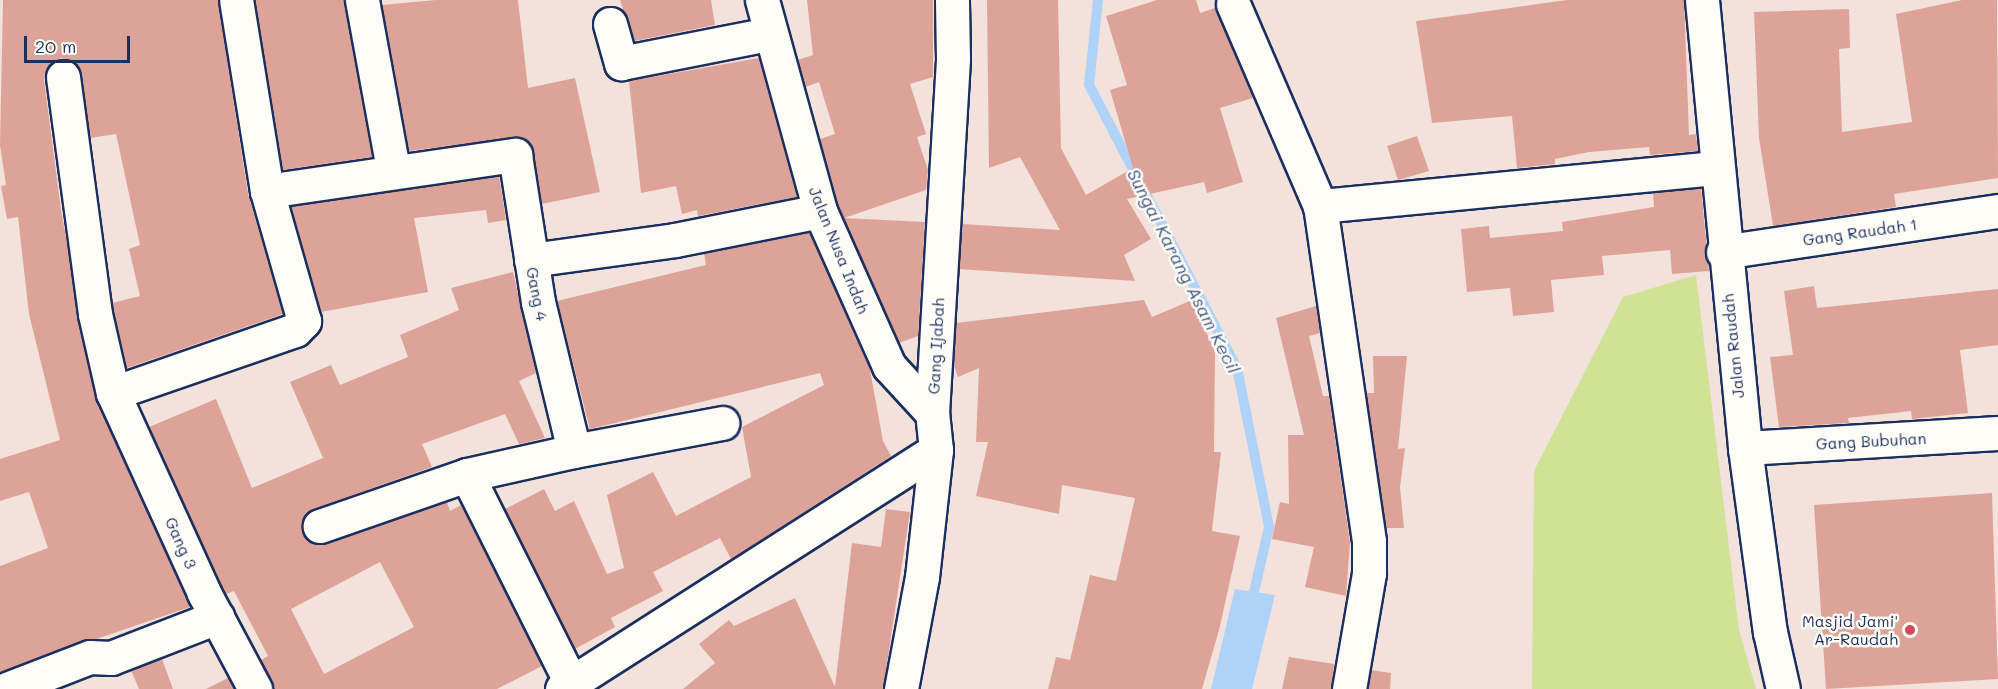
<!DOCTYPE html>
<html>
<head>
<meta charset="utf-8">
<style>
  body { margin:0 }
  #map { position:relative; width:1998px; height:689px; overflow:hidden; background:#f3e1db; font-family:Mali,sans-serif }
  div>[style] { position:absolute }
  .green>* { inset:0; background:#cfe296 }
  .water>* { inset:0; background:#afd3f8 }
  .stream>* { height:10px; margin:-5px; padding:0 5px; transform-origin:5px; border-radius:5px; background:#afd3f8 }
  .building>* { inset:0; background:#dda399 }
  .roads { filter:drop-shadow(2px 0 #1b2f5e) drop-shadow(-2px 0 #1b2f5e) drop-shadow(0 2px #1b2f5e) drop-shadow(0 -2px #1b2f5e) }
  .minor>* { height:33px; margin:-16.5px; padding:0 16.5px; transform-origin:16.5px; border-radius:16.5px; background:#fdfcf7 }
  .dots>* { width:16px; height:16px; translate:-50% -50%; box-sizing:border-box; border:3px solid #fdfcf7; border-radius:50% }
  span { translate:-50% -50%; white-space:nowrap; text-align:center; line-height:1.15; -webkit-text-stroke:5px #fdfcf7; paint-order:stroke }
  .street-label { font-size:16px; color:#1b2f5e }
  .poi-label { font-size:16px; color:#1b2f5e }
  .right { translate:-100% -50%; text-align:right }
  .water-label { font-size:18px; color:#405884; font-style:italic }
  .scale { position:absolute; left:24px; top:36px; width:106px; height:27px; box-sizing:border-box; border:3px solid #1b2f5e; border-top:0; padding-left:8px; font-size:18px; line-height:21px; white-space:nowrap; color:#1b2f5e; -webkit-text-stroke:4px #fdfcf7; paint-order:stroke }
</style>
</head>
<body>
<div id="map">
  <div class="green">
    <div style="clip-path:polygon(1696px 275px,1739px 630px,1756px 689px,1532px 689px,1534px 471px,1623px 297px)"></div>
  </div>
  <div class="water">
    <div style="clip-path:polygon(1235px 589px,1275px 595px,1252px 689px,1211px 689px)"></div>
  </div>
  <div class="stream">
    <div style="left:1098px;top:0;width:85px;rotate:96deg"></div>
    <div style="left:1089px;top:85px;width:319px;rotate:62.4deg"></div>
    <div style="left:1237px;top:368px;width:162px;rotate:78.6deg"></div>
    <div style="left:1269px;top:527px;width:80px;rotate:103deg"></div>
  </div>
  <div class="building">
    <div style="clip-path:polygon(3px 0,218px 0,248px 194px,283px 314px,127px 368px,112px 303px,140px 296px,129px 249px,140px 245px,116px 134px,90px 138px,78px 66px,61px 58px,51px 63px,44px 80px,61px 210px,95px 397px,190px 607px,0 672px,0 566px,48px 548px,29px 492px,0 501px,0 459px,60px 440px,29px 314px,18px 217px,7px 219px,1px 186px,6px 185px,0 145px)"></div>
    <div style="clip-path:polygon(255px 0,344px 0,372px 157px,283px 170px)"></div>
    <div style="clip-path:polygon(436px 0,518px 0,528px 88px,575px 78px,600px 192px,542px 204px,533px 152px,521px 137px,409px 151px,382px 5px)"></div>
    <div style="clip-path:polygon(620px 0,711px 0,715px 25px,634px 41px)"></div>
    <div style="clip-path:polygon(807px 0,933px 0,933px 77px,910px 84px,926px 134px,917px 137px,928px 170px,926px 190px,844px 218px,925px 222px,918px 336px,899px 343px,838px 205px,820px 139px,835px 134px,819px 82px,805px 87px,798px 60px,813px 55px)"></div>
    <div style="clip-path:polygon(987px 0,1058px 0,1061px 148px,1086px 195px,1133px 168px,1110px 90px,1127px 85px,1106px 16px,1157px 0,1196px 0,1200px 13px,1215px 8px,1253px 98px,1220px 108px,1243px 182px,1207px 193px,1204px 182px,1127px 199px,1151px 239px,1124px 255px,1135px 281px,959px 269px,962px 224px,1060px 230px,1020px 157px,989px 168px)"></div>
    <div style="clip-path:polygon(1567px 0,1684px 0,1689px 135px,1696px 134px,1698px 151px,1650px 155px,1649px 147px,1589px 152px,1555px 159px,1555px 164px,1517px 168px,1512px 116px,1432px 123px,1416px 21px)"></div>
    <div style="clip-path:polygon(1962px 0,1997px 0,1998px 178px,1894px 194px,1896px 207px,1773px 226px,1759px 138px,1754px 12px,1849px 9px,1850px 48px,1839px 49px,1842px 132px,1912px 122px,1896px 14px)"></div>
    <div style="clip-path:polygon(759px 58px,797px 197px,698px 216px,697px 210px,682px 214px,676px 186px,641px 193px,629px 81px)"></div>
    <div style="clip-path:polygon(1417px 136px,1429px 171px,1398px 180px,1387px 146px)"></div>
    <div style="clip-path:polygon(499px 176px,506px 220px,488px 223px,486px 210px,414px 218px,428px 292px,321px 312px,291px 206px)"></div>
    <div style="clip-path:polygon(1701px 188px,1709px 271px,1672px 274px,1670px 250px,1602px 256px,1604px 275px,1551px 280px,1554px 312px,1513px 316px,1510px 288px,1467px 292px,1461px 229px,1489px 226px,1490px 238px,1563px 231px,1562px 222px,1654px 207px,1653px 193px)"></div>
    <div style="clip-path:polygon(809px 232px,870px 370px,883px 441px,891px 456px,731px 559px,720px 538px,653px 572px,663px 591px,611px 618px,615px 627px,575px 649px,505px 509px,544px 489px,555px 511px,574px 501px,607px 574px,624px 568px,607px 495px,653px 472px,676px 516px,751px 477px,742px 427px,824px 385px,820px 373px,590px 429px,557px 301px,706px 265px,704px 253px)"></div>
    <div style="clip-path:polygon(evenodd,513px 272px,536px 373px,519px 381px,545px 438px,519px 444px,505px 414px,422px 444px,432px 467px,313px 509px,305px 514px,302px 532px,308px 541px,326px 544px,447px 502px,450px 511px,461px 505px,542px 666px,497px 689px,274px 689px,261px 660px,268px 656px,234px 591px,226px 594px,221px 585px,149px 427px,216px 399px,252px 488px,290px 472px,323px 458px,290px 382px,331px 365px,340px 385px,408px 357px,400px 335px,459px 310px,451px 288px,513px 272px,380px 562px,414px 627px,324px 674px,291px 609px,380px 562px)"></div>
    <div style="clip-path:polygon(1814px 286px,1817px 308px,1998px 289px,1998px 345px,1960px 350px,1968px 413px,1912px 419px,1911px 411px,1848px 418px,1849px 423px,1779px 427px,1770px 357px,1793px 355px,1784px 291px)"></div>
    <div style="clip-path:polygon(1144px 300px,1152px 317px,1192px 300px,1215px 352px,1214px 452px,1221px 452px,1212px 531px,1240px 536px,1219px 630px,1202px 689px,1048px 689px,1056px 657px,1070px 660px,1090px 575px,1116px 581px,1135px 498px,1062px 485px,1059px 514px,976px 496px,988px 442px,976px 442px,979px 368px,958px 377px,954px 366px,956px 323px)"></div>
    <div style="clip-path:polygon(1316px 306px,1320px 333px,1309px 336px,1323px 396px,1329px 396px,1350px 542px,1346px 596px,1305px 587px,1314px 547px,1272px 539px,1280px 502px,1289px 504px,1288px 435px,1304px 435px,1276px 318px)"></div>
    <div style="clip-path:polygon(1373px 356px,1407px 356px,1398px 449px,1405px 448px,1400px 487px,1404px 528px,1386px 528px,1366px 393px,1374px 393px)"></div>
    <div style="clip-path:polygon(1992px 493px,1998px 679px,1826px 689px,1814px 505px)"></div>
    <div style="clip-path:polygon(886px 509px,910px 512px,883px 689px,683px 689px,715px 663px,699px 644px,729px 620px,734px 626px,795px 598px,835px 687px,852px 543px,881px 547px)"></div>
    <div style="clip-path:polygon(1289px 657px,1334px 664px,1331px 689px,1282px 689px)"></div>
    <div style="clip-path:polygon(162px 659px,173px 689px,139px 689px,131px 670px)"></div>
    <div style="clip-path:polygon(1371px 670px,1391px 673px,1390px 689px,1368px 689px)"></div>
    <div style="clip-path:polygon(228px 678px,234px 689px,206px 689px)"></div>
  </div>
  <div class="roads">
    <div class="minor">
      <div style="left:362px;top:0;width:172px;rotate:79.6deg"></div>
      <div style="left:762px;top:0;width:219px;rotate:74.6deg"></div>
      <div style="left:820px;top:211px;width:170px;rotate:66deg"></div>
      <div style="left:889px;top:366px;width:64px;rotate:47.5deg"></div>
      <div style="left:1702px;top:0;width:450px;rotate:84.5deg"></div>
      <div style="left:1745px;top:448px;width:186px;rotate:82.3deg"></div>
      <div style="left:1770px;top:632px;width:58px;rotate:77.2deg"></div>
      <div style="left:1233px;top:4px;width:220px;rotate:66.7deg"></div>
      <div style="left:610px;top:24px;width:41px;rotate:74.2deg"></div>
      <div style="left:621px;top:63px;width:151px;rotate:-11.1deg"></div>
      <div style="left:63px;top:77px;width:239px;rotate:82.3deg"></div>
      <div style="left:95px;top:314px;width:81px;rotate:77.2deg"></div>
      <div style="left:113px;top:393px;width:220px;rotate:65.5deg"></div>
      <div style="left:204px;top:593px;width:109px;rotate:62deg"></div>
      <div style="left:267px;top:191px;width:251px;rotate:-8.3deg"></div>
      <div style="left:515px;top:155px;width:149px;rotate:81.1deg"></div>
      <div style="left:538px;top:302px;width:153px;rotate:76.4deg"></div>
      <div style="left:574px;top:451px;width:110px;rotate:167.4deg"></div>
      <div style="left:467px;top:475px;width:156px;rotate:160.9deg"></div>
      <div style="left:1723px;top:252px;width:278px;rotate:-8.5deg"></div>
      <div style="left:531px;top:260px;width:145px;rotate:-7.9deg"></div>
      <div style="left:675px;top:240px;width:148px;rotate:-11.3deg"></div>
      <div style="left:113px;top:393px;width:193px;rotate:-19.1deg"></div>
      <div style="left:295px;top:330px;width:13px;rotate:-45deg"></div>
      <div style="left:304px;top:321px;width:135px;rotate:-105.9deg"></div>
      <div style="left:267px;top:191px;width:193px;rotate:-99.2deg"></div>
      <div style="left:1745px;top:448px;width:253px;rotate:-3.4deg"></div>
      <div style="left:574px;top:451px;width:151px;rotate:-10.7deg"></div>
      <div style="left:467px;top:475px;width:233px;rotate:63.4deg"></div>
      <div style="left:7px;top:689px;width:89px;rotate:-21.1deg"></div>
      <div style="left:90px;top:657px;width:21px;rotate:3deg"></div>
      <div style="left:111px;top:658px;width:114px;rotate:-21.1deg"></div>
      <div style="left:562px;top:689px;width:444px;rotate:-32.6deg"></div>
      <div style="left:901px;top:689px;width:114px;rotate:-79.4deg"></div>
      <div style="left:922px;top:577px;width:128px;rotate:-83.7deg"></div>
      <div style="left:936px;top:450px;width:37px;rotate:-96deg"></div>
      <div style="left:932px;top:413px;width:355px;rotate:-86.6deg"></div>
      <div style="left:953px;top:59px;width:59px;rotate:-91deg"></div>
      <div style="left:1349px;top:689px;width:118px;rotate:-80.2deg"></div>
      <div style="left:1369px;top:573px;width:32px;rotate:-90deg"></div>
      <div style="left:1369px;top:541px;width:339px;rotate:-98.3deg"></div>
      <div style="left:1320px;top:206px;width:396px;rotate:-5.5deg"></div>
    </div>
  </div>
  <div class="dots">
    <div style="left:1910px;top:630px;background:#d1495b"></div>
  </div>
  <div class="street-label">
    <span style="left:1860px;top:232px;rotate:-8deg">Gang Raudah 1</span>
    <span style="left:839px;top:250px;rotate:68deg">Jalan Nusa Indah</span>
    <span style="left:537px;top:294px;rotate:79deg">Gang 4</span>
    <span style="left:936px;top:346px;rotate:-87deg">Gang Ijabah</span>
    <span style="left:1733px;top:346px;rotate:-96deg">Jalan Raudah</span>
    <span style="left:1871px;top:441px;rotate:-3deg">Gang Bubuhan</span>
    <span style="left:181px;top:543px;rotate:66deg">Gang 3</span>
  </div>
  <div class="poi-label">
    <span class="right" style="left:1898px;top:630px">Masjid Jami'<br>Ar-Raudah</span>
  </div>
  <div class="water-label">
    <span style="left:1184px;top:271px;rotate:63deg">Sungai Karang Asam Kecil</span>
  </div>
  <div class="scale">20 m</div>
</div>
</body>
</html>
